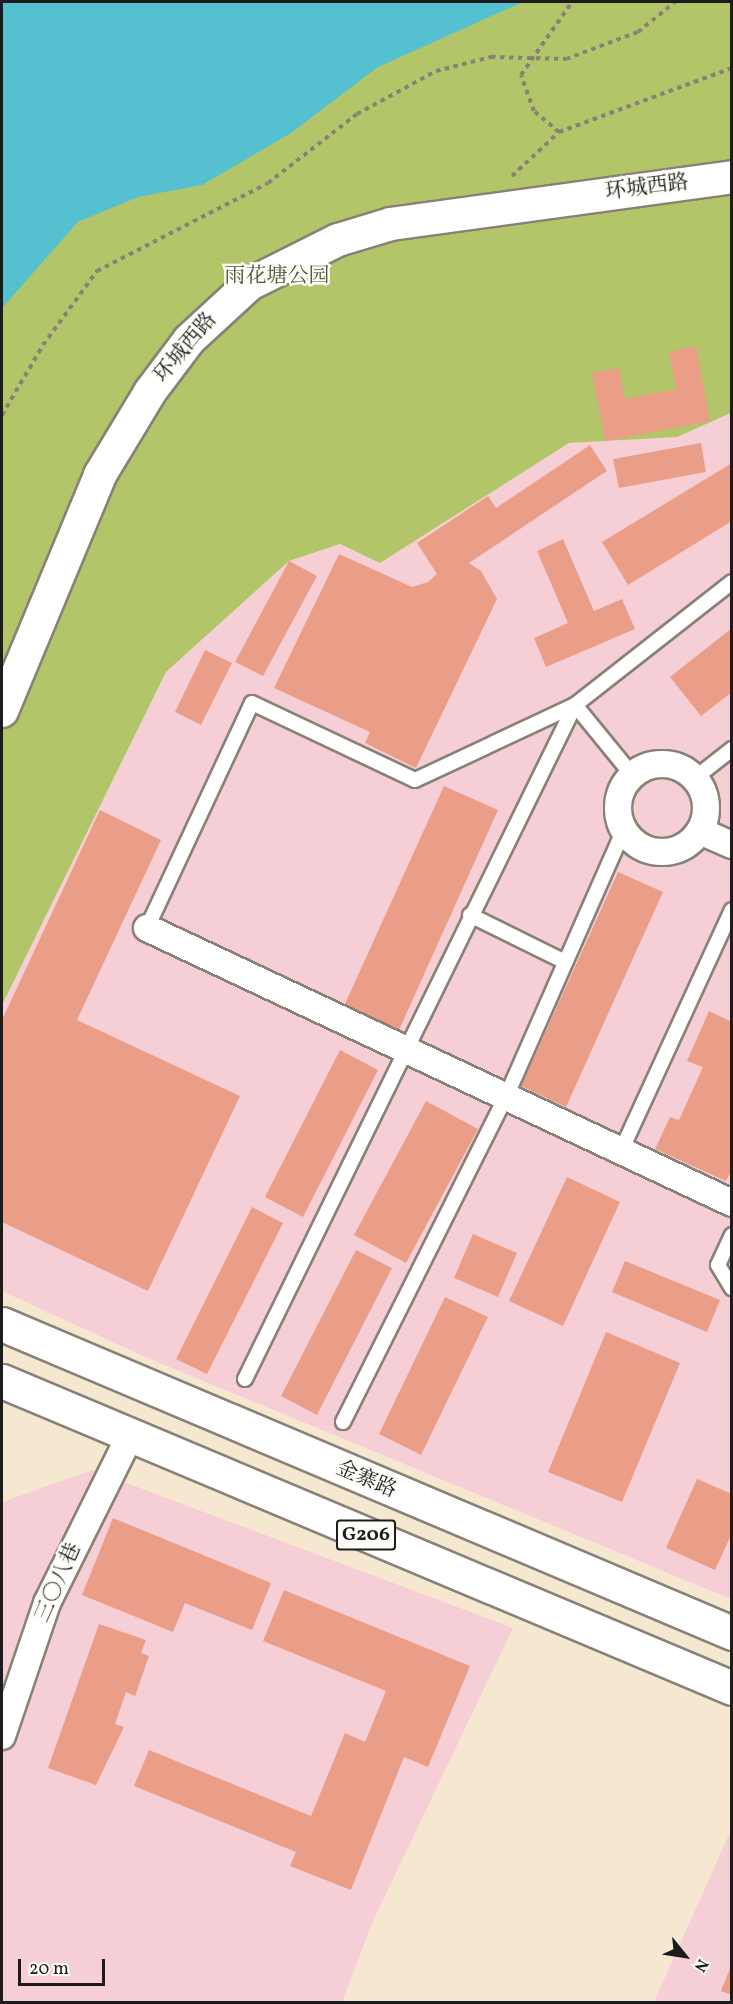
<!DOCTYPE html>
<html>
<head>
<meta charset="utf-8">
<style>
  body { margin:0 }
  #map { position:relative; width:733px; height:2004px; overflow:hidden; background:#f5e7d0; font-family:Vollkorn,"Noto Serif SC",serif }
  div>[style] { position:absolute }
  .built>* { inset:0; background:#f6cfd6 }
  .green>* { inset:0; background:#b2c569 }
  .water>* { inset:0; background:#55c1d0 }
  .building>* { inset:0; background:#eb9e87 }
  .path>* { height:4px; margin-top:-2px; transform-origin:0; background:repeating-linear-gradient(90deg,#888276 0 4.5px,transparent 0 9px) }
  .roads { filter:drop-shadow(2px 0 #888276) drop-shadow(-2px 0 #888276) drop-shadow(0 2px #888276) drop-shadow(0 -2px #888276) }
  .service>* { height:14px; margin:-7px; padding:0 7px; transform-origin:7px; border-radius:7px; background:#fff }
  .minor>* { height:26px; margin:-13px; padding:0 13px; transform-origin:13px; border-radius:13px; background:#fff }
  .minor>.ring { margin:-13px; padding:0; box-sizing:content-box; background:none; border:26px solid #fff; border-radius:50% }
  .tertiary>* { height:32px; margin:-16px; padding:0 16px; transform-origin:16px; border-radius:16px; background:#fff }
  .primary>* { height:33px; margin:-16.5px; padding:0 16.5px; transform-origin:16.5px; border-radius:16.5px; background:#fff }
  span { translate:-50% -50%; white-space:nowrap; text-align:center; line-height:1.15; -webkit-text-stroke:5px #fdfcf7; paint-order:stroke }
  .shield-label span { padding:2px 4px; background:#fdfcf7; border:2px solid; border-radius:4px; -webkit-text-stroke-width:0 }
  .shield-label { font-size:20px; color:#1c1c1c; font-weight:700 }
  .street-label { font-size:21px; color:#1c1c1c }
  .park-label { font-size:21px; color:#505737 }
  .frame { position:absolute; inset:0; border:3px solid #1c1c1c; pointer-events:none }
  .north { position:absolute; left:655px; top:1926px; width:60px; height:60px; -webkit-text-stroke:4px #fdfcf7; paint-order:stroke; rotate:120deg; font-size:16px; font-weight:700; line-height:24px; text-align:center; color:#1c1c1c }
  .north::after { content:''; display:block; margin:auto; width:21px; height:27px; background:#1c1c1c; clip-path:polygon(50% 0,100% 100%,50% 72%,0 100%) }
  .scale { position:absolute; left:18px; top:1959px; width:87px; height:27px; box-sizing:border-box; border:3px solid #1c1c1c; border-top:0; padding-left:8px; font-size:18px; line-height:21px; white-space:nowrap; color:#1c1c1c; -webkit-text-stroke:4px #fdfcf7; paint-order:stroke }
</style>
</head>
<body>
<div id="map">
  <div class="built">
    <div style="clip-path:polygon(731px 413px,732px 1235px,718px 1265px,732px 1288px,731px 1599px,143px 1356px,2px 1291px,2px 1005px,166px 672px,289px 561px,340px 544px,380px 563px,569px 443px,677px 437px)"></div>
    <div style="clip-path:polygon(92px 1470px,513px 1628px,373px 1921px,342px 2002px,2px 2002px,2px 1502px)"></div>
    <div style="clip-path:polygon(731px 1830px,731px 2002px,654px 2002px)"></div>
  </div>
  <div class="green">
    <div style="clip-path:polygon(2px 2px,731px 2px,731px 413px,677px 437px,569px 443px,380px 563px,340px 544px,289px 561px,166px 672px,2px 1005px)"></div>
  </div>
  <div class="water">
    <div style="clip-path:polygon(2px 2px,523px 2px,378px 67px,291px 133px,202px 185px,138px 197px,78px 222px,2px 308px)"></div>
  </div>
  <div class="building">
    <div style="clip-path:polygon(696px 346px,710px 421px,605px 441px,592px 373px,619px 368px,625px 399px,676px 389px,669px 352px)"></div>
    <div style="clip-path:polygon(701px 443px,706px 472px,619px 488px,613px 459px)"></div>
    <div style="clip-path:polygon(590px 445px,607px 471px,469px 563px,481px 571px,497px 599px,416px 768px,365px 743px,370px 732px,274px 688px,339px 554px,412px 587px,428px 582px,437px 574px,417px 543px,488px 496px,496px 508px)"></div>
    <div style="clip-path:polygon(732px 463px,732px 521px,628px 585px,602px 542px)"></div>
    <div style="clip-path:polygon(563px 539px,594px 611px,622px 599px,635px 629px,546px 667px,534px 638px,568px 623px,537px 551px)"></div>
    <div style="clip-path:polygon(289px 561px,317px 576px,263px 676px,235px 662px)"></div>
    <div style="clip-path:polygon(732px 628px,732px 692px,701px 716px,670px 677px)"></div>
    <div style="clip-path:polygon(205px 650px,232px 663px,201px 725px,175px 712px)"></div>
    <div style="clip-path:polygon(444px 786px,498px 810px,399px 1030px,344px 1006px)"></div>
    <div style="clip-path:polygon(100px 810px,161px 840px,77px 1020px,240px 1096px,148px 1291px,2px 1222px,2px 1020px)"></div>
    <div style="clip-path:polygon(618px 872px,663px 892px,566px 1107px,521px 1086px)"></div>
    <div style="clip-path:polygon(709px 1011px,732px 1022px,732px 1169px,726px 1181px,655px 1149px,670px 1117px,679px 1120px,703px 1067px,687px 1061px)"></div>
    <div style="clip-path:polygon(340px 1050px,378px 1070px,303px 1217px,265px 1197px)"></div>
    <div style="clip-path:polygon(426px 1101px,478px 1129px,406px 1263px,354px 1235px)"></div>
    <div style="clip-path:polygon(567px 1177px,620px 1202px,563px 1326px,509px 1301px)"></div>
    <div style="clip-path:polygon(252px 1207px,283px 1223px,207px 1374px,176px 1359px)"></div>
    <div style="clip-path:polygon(473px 1234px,517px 1253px,498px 1297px,454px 1278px)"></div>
    <div style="clip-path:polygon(356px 1250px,392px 1268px,317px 1415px,281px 1396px)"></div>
    <div style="clip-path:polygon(625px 1261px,720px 1300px,707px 1332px,612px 1292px)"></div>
    <div style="clip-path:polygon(445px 1297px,488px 1317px,421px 1455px,379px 1434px)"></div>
    <div style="clip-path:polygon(606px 1332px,680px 1363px,622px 1502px,548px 1472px)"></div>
    <div style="clip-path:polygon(697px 1479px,732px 1494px,732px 1533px,715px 1570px,666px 1548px)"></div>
    <div style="clip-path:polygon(113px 1518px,271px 1583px,252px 1630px,185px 1603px,173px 1632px,82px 1595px)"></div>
    <div style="clip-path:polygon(284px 1590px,470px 1666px,428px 1767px,404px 1757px,351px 1890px,290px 1866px,296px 1852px,134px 1786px,149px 1750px,311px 1816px,345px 1733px,365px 1742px,386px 1691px,263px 1641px)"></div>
    <div style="clip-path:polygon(99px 1624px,146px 1640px,141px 1653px,149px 1656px,135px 1696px,126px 1692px,115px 1724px,124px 1727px,96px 1785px,48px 1768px)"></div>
    <div style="clip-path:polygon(731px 1966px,732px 1966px,732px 1995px,721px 1991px)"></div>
  </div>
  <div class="path">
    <div style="left:559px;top:132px;width:33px;rotate:-140deg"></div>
    <div style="left:534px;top:111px;width:38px;rotate:-110deg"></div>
    <div style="left:521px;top:75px;width:89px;rotate:-55.1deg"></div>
    <div style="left:512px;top:176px;width:64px;rotate:-43.1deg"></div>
    <div style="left:559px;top:132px;width:184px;rotate:-20.3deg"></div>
    <div style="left:2px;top:415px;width:81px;rotate:-59.6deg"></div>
    <div style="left:43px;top:345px;width:92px;rotate:-53.9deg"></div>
    <div style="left:97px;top:271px;width:192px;rotate:-27.2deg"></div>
    <div style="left:268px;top:183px;width:113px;rotate:-37.8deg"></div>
    <div style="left:357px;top:114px;width:90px;rotate:-28.6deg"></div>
    <div style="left:436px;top:71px;width:57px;rotate:-14.3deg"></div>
    <div style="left:491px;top:57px;width:75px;rotate:1.5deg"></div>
    <div style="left:566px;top:59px;width:77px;rotate:-20.6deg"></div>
    <div style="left:638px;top:32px;width:48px;rotate:-39deg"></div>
  </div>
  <div class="roads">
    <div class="service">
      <div style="left:633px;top:776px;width:92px;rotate:-129.2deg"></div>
      <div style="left:575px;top:705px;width:199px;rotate:-38.1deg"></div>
      <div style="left:695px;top:778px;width:47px;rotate:-38.1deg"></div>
      <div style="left:470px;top:915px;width:106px;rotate:26.3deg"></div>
      <div style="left:147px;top:928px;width:248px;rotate:-65deg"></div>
      <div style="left:252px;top:703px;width:180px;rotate:25.3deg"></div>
      <div style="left:415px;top:780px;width:177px;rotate:-25.1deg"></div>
      <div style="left:621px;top:1151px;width:265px;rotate:-65.3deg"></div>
      <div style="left:732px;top:1235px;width:33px;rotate:115deg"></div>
      <div style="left:718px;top:1265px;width:27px;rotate:59deg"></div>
      <div style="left:245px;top:1379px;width:750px;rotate:-63.91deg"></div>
      <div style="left:343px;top:1422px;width:364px;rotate:-63.4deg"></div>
      <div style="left:506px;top:1097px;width:292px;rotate:-66.2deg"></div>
    </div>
    <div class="minor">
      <div class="ring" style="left:618px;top:764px;width:62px;height:62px"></div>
      <div style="left:700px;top:831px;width:35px;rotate:24deg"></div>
      <div style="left:147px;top:928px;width:646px;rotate:25.18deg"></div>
      <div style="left:2px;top:1736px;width:140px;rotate:-71.3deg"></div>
      <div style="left:47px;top:1603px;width:186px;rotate:-63.6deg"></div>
    </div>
    <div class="tertiary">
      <div style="left:2px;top:711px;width:256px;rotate:-67.4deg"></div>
      <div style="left:100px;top:475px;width:97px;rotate:-58.9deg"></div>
      <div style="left:150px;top:392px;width:65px;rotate:-53.1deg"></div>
      <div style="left:189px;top:340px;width:83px;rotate:-42.6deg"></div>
      <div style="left:250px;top:284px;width:98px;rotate:-26.6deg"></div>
      <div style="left:338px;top:240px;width:55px;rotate:-16.8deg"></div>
      <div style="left:391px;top:224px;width:344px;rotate:-7.8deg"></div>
    </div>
    <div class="primary">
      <div style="left:2px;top:1324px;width:793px;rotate:22.94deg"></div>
      <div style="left:2px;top:1381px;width:792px;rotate:22.81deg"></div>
    </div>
  </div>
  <div class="shield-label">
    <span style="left:366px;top:1535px">G206</span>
  </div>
  <div class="street-label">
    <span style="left:647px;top:188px;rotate:-7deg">环城西路</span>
    <span style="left:186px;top:348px;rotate:-50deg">环城西路</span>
    <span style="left:366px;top:1480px;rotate:23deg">金寨路</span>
    <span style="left:59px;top:1583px;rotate:-66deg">三〇八巷</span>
  </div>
  <div class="park-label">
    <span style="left:277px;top:277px">雨花塘公园</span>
  </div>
  <div class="frame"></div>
  <div class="north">N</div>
  <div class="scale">20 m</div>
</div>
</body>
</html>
